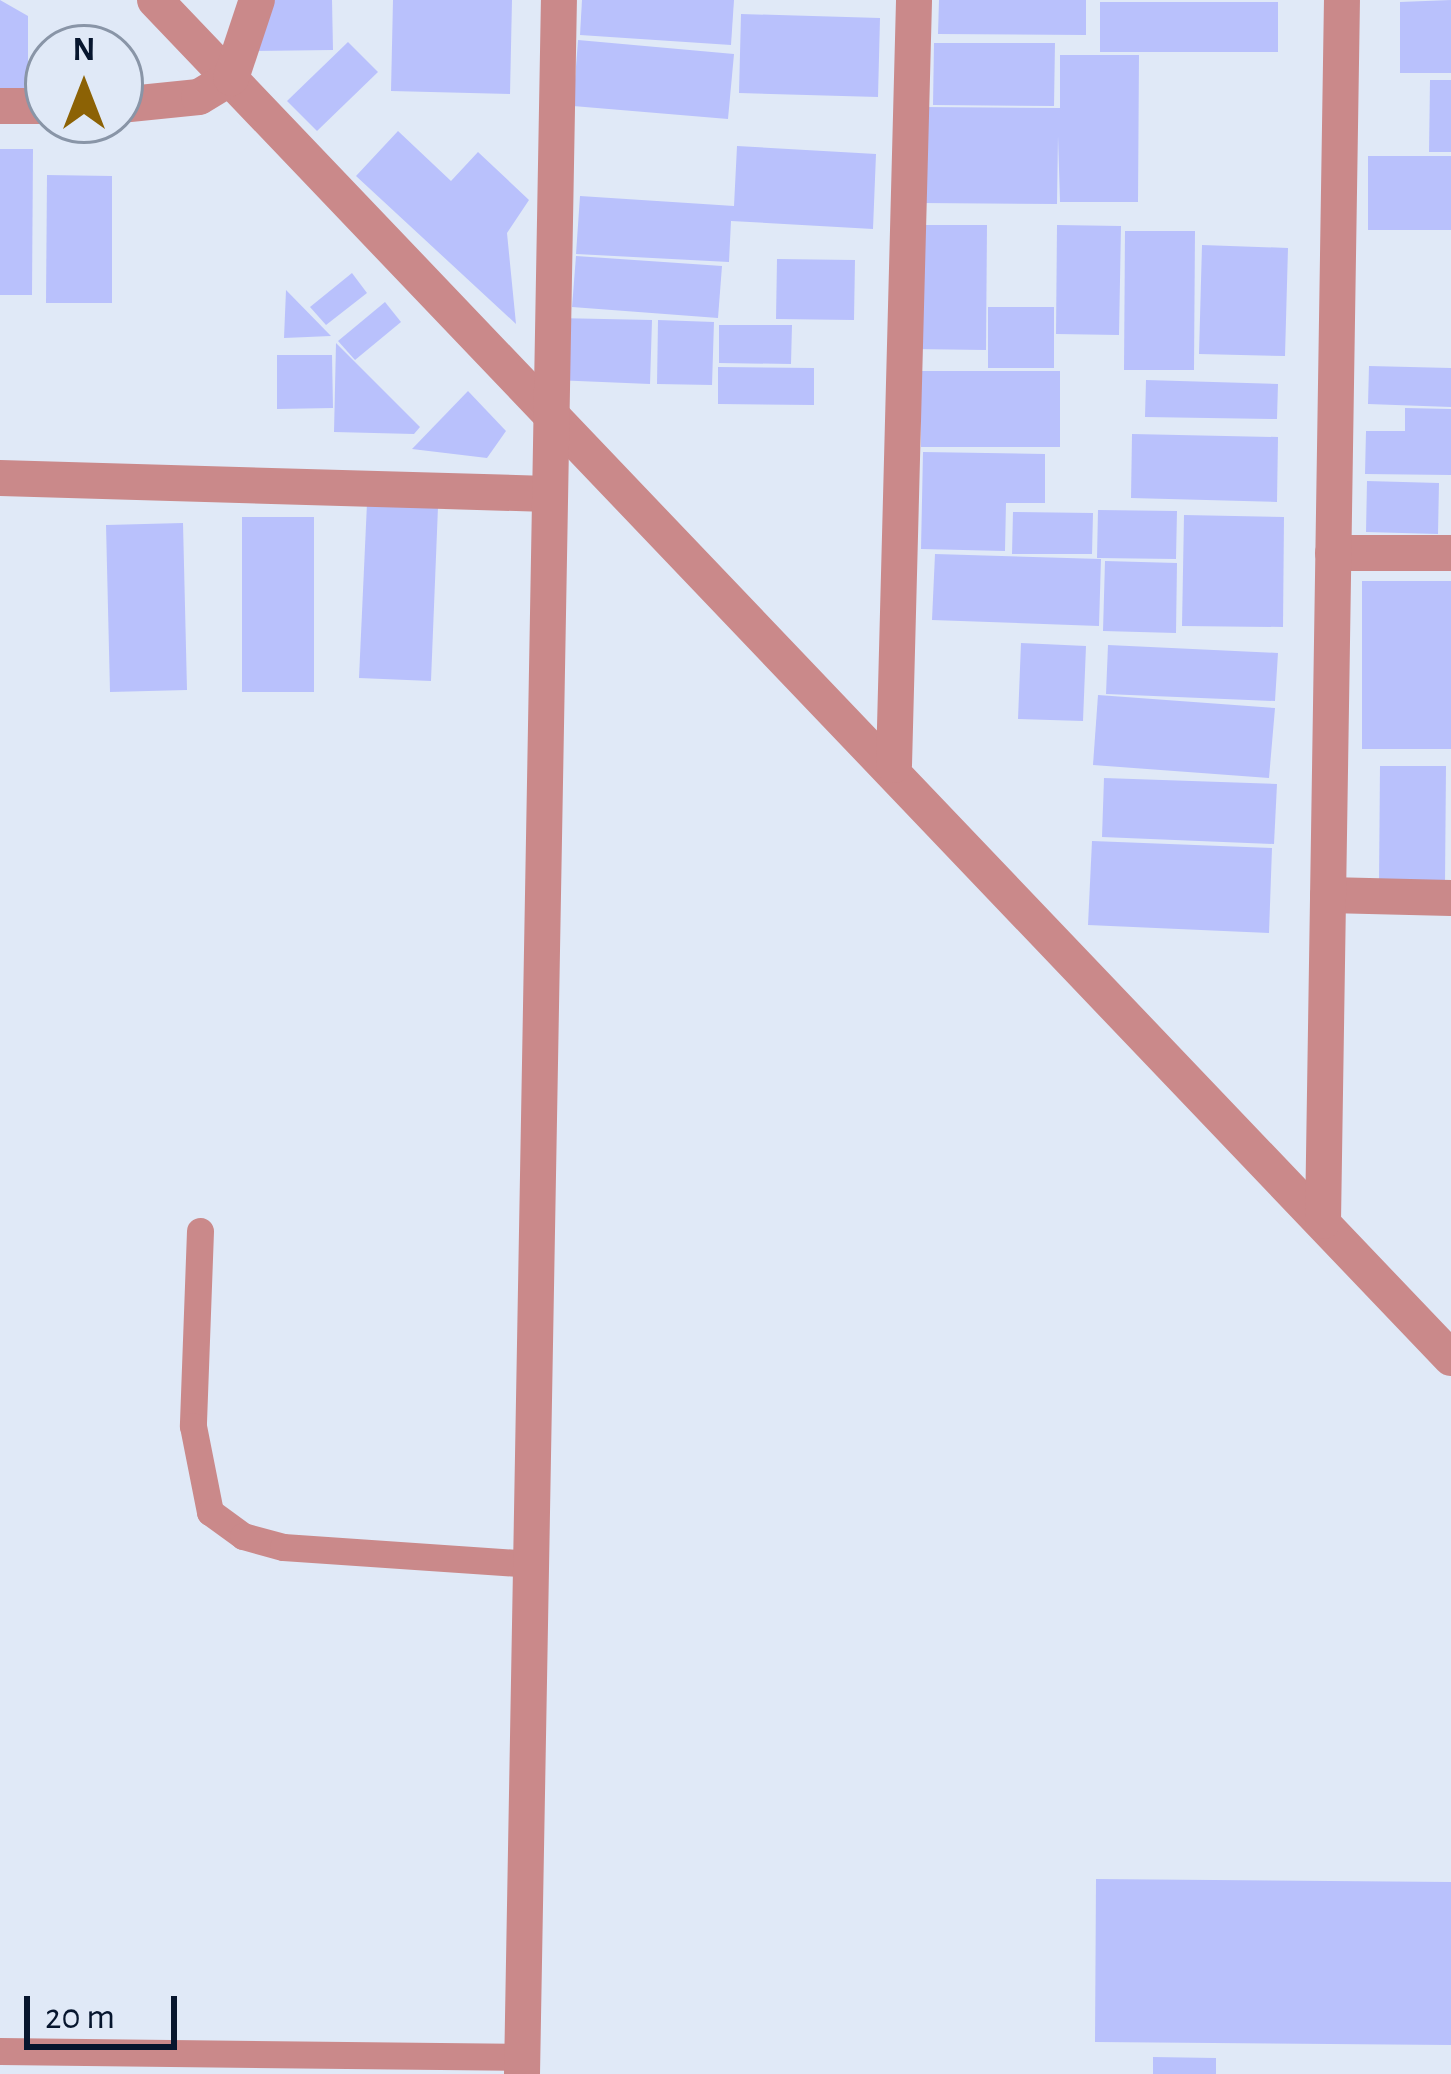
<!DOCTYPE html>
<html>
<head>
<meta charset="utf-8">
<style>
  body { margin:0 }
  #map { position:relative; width:1451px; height:2074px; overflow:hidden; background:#e0e9f7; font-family:"Alegreya Sans",sans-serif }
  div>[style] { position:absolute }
  .building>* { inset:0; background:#b9c1fc }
  .lane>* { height:27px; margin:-13.5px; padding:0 13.5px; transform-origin:13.5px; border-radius:13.5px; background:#ca898a }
  .street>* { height:36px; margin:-18px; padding:0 18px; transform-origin:18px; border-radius:18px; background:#ca898a }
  span { translate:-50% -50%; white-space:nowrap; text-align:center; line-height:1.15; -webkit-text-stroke:9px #e0e9f7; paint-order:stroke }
  .north { position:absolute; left:24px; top:24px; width:120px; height:120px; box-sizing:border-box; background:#e0e9f7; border:3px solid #8995a7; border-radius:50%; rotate:0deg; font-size:33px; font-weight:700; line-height:48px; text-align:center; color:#07162e }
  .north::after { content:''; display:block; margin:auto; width:42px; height:54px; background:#8c6205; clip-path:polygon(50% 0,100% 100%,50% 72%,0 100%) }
  .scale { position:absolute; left:24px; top:1996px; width:153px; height:54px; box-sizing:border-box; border:6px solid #07162e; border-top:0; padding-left:15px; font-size:36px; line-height:42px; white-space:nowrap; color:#07162e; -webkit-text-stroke:9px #e0e9f7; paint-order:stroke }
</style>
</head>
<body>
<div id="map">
  <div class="building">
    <div style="clip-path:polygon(0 0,28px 16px,28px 102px,0 102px)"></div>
    <div style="clip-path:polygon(253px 0,332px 0,333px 50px,254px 51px)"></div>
    <div style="clip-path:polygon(393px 0,512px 0,510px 94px,391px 91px)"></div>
    <div style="clip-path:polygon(582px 0,734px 0,731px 45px,580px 35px)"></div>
    <div style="clip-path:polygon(939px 0,1086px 0,1086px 35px,938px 34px)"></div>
    <div style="clip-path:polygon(1451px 0,1451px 73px,1400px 73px,1400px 2px)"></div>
    <div style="clip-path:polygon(1100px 2px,1278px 2px,1278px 52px,1100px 52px)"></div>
    <div style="clip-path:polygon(741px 14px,880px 18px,878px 97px,739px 93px)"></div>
    <div style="clip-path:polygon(578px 40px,734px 54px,728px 119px,573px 106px)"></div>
    <div style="clip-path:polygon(348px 42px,378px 72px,317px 131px,287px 101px)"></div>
    <div style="clip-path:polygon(934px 43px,1055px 43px,1054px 106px,933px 105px)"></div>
    <div style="clip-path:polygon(1060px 55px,1139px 55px,1138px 202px,1060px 202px,1058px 136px,1057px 204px,922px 203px,923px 107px,1060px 108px)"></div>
    <div style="clip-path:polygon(1430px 80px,1451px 80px,1451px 152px,1429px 152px)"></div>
    <div style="clip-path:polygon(398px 131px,451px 181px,478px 152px,529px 200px,507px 233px,516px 324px,356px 176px)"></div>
    <div style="clip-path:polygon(737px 146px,876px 154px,873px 229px,731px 221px,729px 262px,576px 254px,580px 196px,734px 206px)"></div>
    <div style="clip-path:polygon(0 149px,33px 149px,32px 295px,0 295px)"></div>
    <div style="clip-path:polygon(1368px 156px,1451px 156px,1451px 230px,1368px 230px)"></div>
    <div style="clip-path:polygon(47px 175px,112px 176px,112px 303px,46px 303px)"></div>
    <div style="clip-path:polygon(914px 225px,987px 225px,986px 350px,911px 349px)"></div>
    <div style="clip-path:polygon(1057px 225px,1121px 226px,1119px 335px,1056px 334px)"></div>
    <div style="clip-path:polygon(1125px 231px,1195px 231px,1194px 370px,1124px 370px)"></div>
    <div style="clip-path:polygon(1202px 245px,1288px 248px,1285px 356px,1199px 354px)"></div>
    <div style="clip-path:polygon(576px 256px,722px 266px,718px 318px,572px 307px)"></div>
    <div style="clip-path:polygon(777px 259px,855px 260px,854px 320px,776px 319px)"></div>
    <div style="clip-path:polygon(352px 273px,367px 293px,326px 325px,310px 307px)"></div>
    <div style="clip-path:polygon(286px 290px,331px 336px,284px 338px)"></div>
    <div style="clip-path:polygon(385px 302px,401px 322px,355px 360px,338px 341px)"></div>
    <div style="clip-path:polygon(988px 307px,1054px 307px,1054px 368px,988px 368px)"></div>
    <div style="clip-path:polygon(556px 318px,652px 320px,650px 384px,554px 380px)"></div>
    <div style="clip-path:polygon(658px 320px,714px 322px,712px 385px,657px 384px)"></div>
    <div style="clip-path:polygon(719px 325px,792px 325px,791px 364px,719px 363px)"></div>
    <div style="clip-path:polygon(336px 343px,420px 427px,414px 434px,334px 432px)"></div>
    <div style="clip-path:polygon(277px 355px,332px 355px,333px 408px,277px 409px)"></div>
    <div style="clip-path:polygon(1369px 366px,1451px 368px,1451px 407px,1368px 404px)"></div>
    <div style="clip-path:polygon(718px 367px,814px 368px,814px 405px,718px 404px)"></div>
    <div style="clip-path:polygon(921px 371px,1060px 371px,1060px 447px,921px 447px)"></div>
    <div style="clip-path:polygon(1146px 380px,1278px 384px,1277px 419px,1145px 417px)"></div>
    <div style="clip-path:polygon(468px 391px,506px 431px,487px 458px,412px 449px)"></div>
    <div style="clip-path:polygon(1405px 408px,1451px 409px,1451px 475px,1365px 474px,1366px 431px,1405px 431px)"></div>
    <div style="clip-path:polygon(1132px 434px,1278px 437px,1277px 502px,1131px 498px)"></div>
    <div style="clip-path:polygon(923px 452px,1045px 454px,1045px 503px,1006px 503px,1005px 551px,921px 549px)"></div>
    <div style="clip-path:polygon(1367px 481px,1439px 483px,1438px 534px,1366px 532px)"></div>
    <div style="clip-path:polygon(367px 503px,438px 507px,431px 681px,359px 678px)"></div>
    <div style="clip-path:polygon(1098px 510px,1177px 511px,1176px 559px,1097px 558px)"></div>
    <div style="clip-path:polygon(1013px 512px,1093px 513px,1092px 554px,1012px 554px)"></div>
    <div style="clip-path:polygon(1184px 515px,1284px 517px,1283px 627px,1182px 626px)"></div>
    <div style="clip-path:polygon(242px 517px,314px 517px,314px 692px,242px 692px)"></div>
    <div style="clip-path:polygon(183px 523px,187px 690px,110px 692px,106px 525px)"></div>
    <div style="clip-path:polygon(935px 554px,1101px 559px,1099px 626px,932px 620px)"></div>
    <div style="clip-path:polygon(1105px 561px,1177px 563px,1176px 633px,1103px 631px)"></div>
    <div style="clip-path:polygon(1362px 581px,1451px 581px,1451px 749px,1362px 749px)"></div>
    <div style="clip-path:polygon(1021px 643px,1086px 646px,1083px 721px,1018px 719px)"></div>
    <div style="clip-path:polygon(1108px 645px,1278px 653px,1275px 701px,1106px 694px)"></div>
    <div style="clip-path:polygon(1098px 695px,1275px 708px,1269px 778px,1093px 765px)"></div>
    <div style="clip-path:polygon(1380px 766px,1446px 766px,1445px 882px,1379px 881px)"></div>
    <div style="clip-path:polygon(1104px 778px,1277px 784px,1274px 844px,1102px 837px)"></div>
    <div style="clip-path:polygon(1092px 841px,1272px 848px,1269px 933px,1088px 925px)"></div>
    <div style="clip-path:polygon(1096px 1879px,1451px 1882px,1451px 2045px,1095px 2042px)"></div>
    <div style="clip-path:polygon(1153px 2057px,1216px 2058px,1216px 2074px,1153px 2074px)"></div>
  </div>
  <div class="lane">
    <div style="left:200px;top:1231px;width:195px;rotate:92.1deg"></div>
    <div style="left:193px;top:1426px;width:88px;rotate:78.8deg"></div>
    <div style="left:210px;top:1512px;width:41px;rotate:36deg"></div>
    <div style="left:243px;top:1536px;width:41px;rotate:15.4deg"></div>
    <div style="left:283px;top:1547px;width:250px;rotate:3.9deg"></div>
    <div style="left:0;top:2051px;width:522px;rotate:0.66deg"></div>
  </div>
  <div class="street">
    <div style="left:155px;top:0;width:1877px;rotate:46.34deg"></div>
    <div style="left:120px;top:105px;width:79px;rotate:-5.8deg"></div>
    <div style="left:199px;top:97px;width:37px;rotate:-31deg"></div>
    <div style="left:231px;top:78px;width:82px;rotate:-71.6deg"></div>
    <div style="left:0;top:106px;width:48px"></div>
    <div style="left:0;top:478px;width:548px;rotate:1.67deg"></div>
    <div style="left:1333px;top:553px;width:118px"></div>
    <div style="left:894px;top:765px;width:765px;rotate:-88.5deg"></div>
    <div style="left:1328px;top:895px;width:123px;rotate:1.4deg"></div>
    <div style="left:1323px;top:1221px;width:1221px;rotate:-89.11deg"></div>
    <div style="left:522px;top:2074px;width:2074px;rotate:-88.98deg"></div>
  </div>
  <div class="north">N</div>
  <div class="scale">20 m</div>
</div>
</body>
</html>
